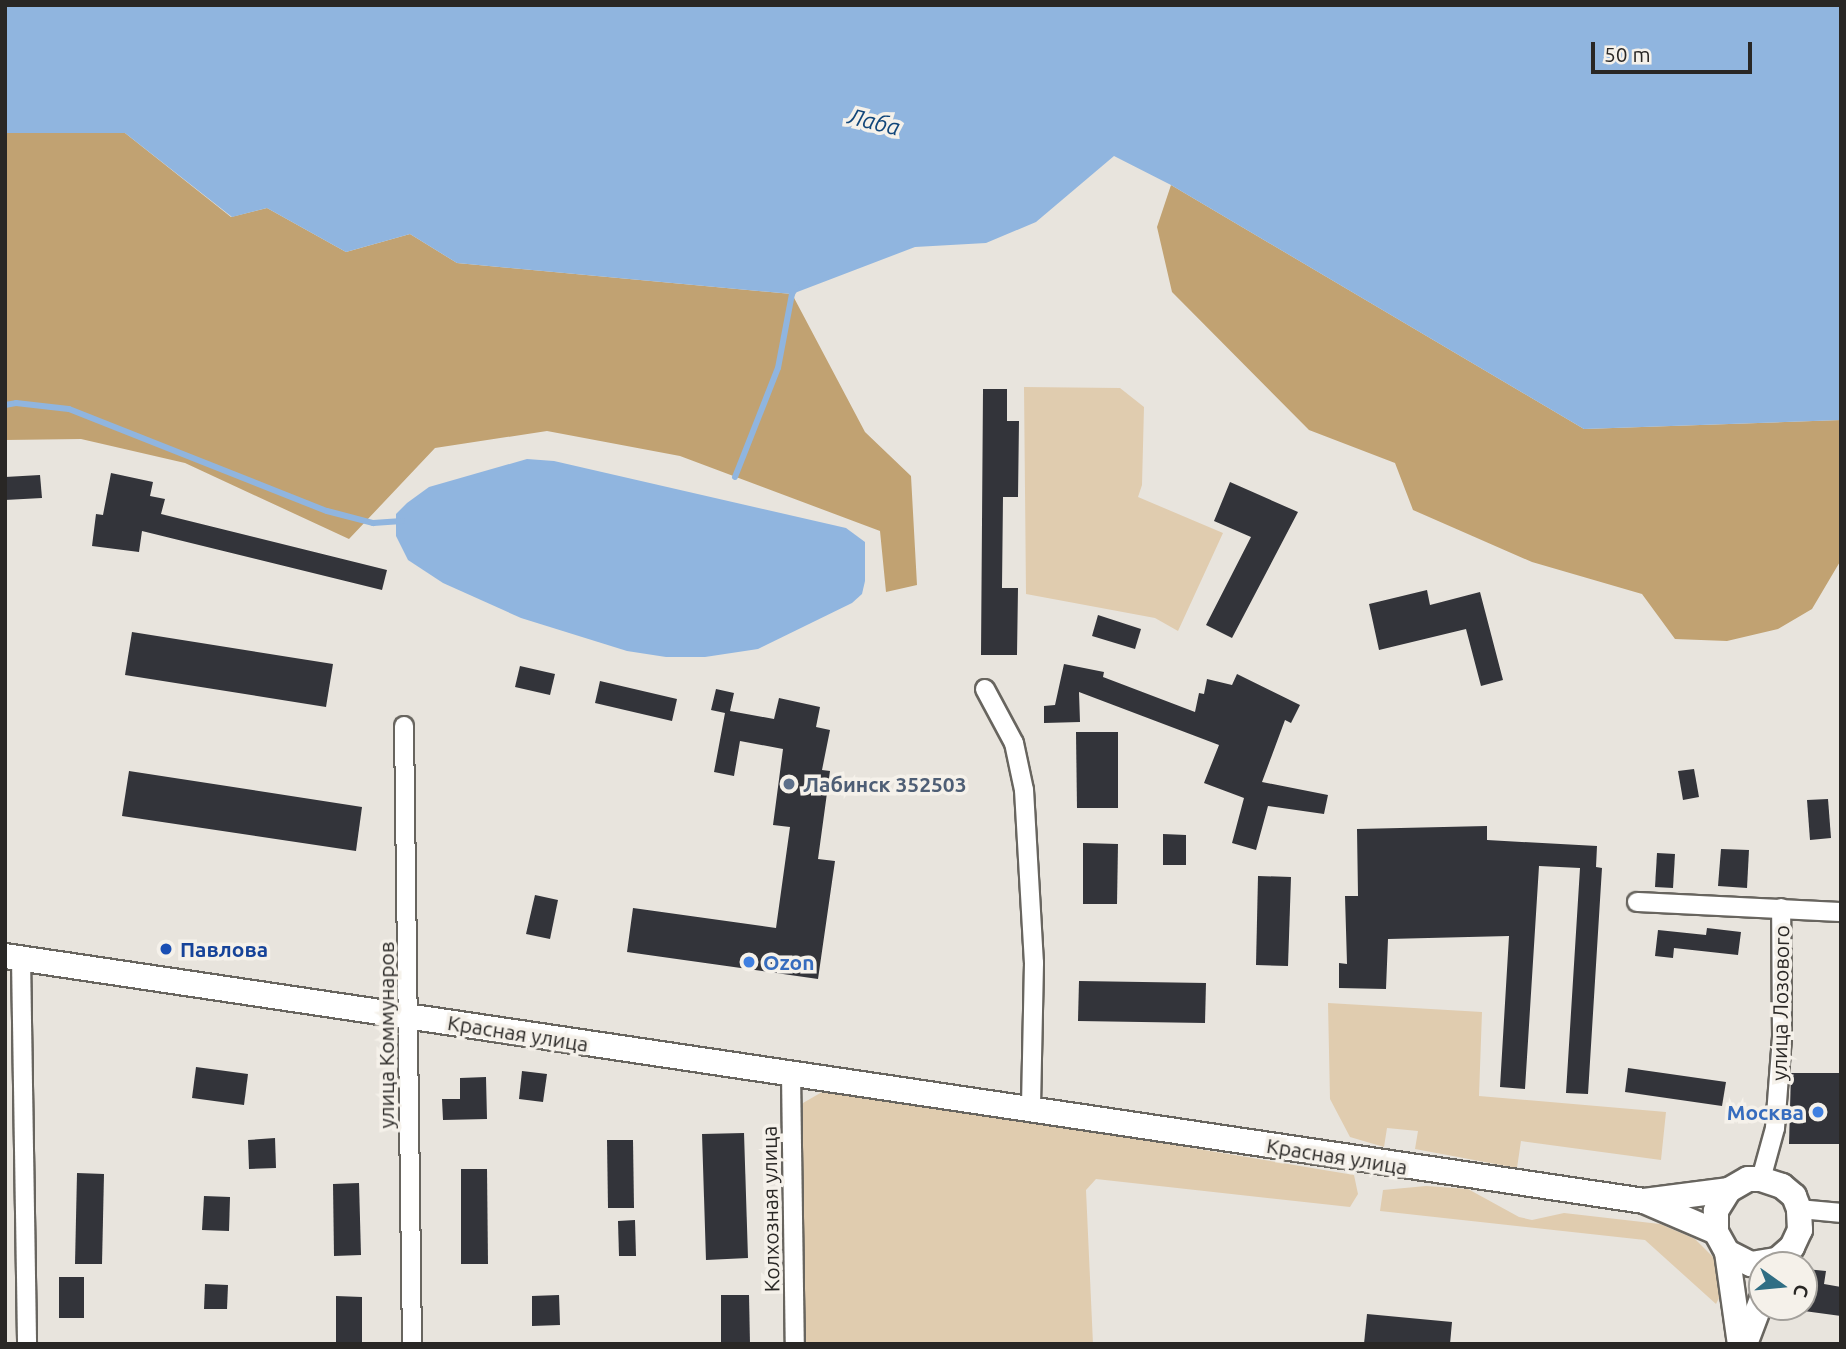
<!DOCTYPE html>
<html>
<head>
<meta charset="utf-8">
<style>
  body { margin:0 }
  #map { position:relative; width:1846px; height:1349px; overflow:hidden; background:#e8e4dd; font-family:Ubuntu,sans-serif }
  div>[style] { position:absolute }
  .green>* { inset:0; background:#e0ccaf }
  .forest>* { inset:0; background:#c1a272 }
  .water>* { inset:0; background:#90b5df }
  .stream>* { height:6px; margin:-3px; padding:0 3px; transform-origin:3px; border-radius:3px; background:#90b5df }
  .building>* { inset:0; background:#33343a }
  .roads { filter:drop-shadow(2px 0 #68655f) drop-shadow(-2px 0 #68655f) drop-shadow(0 2px #68655f) drop-shadow(0 -2px #68655f) }
  .street>* { height:18px; margin:-9px; padding:0 9px; transform-origin:9px; border-radius:9px; background:#fff }
  .secondary>* { height:24px; margin:-12px; padding:0 12px; transform-origin:12px; border-radius:12px; background:#fff }
  .dots>* { width:19px; height:19px; translate:-50% -50%; box-sizing:border-box; border:4px solid #f5f1ea; border-radius:50% }
  span { translate:-50% -50%; white-space:nowrap; text-align:center; line-height:1.15; -webkit-text-stroke:7px #f5f1ea; paint-order:stroke }
  .service-label { font-size:21px; color:#4e5e75; font-weight:700 }
  .left { translate:0 -50%; text-align:left }
  .transit-label { font-size:21px; color:#164399; font-weight:700 }
  .shop-label { font-size:21px; color:#366cbe; font-weight:700 }
  .right { translate:-100% -50%; text-align:right }
  .street-label { font-size:21px; color:#292725 }
  .water-label { font-size:23px; color:#11467a; font-style:italic }
  .frame { position:absolute; inset:0; border:7px solid #292725; pointer-events:none }
  .north { position:absolute; left:1748px; top:1251px; width:70px; height:70px; box-sizing:border-box; background:#f5f1ea; border:2px solid #a3a09b; border-radius:50%; rotate:105deg; font-size:19px; font-weight:700; line-height:28px; text-align:center; color:#292725 }
  .north::after { content:''; display:block; margin:auto; width:24px; height:32px; background:#306e84; clip-path:polygon(50% 0,100% 100%,50% 72%,0 100%) }
  .scale { position:absolute; left:1591px; top:42px; width:161px; height:32px; box-sizing:border-box; border:4px solid #292725; border-top:0; padding-left:9px; font-size:21px; line-height:24px; white-space:nowrap; color:#292725; -webkit-text-stroke:5px #f5f1ea; paint-order:stroke }
</style>
</head>
<body>
<div id="map">
  <div class="green">
    <div style="clip-path:polygon(1024px 387px,1120px 388px,1144px 407px,1142px 485px,1138px 497px,1223px 533px,1178px 631px,1155px 618px,1026px 594px)"></div>
    <div style="clip-path:polygon(1328px 1003px,1482px 1012px,1479px 1096px,1666px 1112px,1661px 1160px,1521px 1141px,1517px 1168px,1415px 1149px,1418px 1131px,1387px 1128px,1384px 1147px,1350px 1137px,1330px 1099px)"></div>
    <div style="clip-path:polygon(822px 1092px,856px 1092px,1354px 1175px,1358px 1194px,1350px 1207px,1096px 1179px,1086px 1190px,1093px 1344px,801px 1344px,798px 1114px,803px 1103px)"></div>
    <div style="clip-path:polygon(1426px 1186px,1468px 1189px,1519px 1217px,1532px 1220px,1564px 1213px,1660px 1224px,1695px 1239px,1720px 1264px,1724px 1288px,1716px 1304px,1645px 1240px,1380px 1211px,1383px 1190px)"></div>
  </div>
  <div class="forest">
    <div style="clip-path:polygon(5px 133px,125px 133px,231px 217px,267px 208px,346px 252px,410px 234px,457px 263px,792px 294px,865px 432px,911px 476px,917px 585px,886px 592px,880px 531px,680px 456px,547px 431px,435px 448px,349px 539px,185px 463px,81px 439px,5px 440px)"></div>
    <div style="clip-path:polygon(1171px 185px,1584px 429px,1841px 420px,1841px 560px,1812px 609px,1778px 629px,1727px 641px,1675px 639px,1642px 594px,1532px 562px,1413px 510px,1395px 463px,1309px 430px,1172px 292px,1157px 227px)"></div>
  </div>
  <div class="water">
    <div style="clip-path:polygon(5px 5px,1841px 5px,1841px 420px,1584px 429px,1171px 185px,1114px 156px,1036px 222px,986px 243px,915px 247px,792px 294px,457px 263px,410px 234px,346px 252px,267px 208px,232px 217px,125px 133px,5px 133px)"></div>
    <div style="clip-path:polygon(527px 459px,554px 461px,846px 528px,865px 542px,865px 581px,862px 594px,852px 603px,758px 649px,705px 657px,666px 657px,627px 651px,521px 618px,443px 583px,408px 560px,396px 536px,396px 514px,407px 503px,429px 487px)"></div>
  </div>
  <div class="stream">
    <div style="left:5px;top:405px;width:11px;rotate:-10deg"></div>
    <div style="left:16px;top:403px;width:53px;rotate:6.5deg"></div>
    <div style="left:69px;top:409px;width:277px;rotate:21.6deg"></div>
    <div style="left:327px;top:511px;width:48px;rotate:14.6deg"></div>
    <div style="left:373px;top:523px;width:29px;rotate:-4deg"></div>
    <div style="left:735px;top:477px;width:117px;rotate:-68.5deg"></div>
    <div style="left:778px;top:368px;width:75px;rotate:-79.3deg"></div>
    <div style="left:792px;top:294px;width:8px;rotate:-60deg"></div>
  </div>
  <div class="building">
    <div style="clip-path:polygon(983px 389px,1007px 389px,1007px 421px,1019px 421px,1018px 497px,1003px 497px,1002px 588px,1018px 588px,1017px 655px,981px 655px)"></div>
    <div style="clip-path:polygon(111px 473px,153px 482px,150px 496px,165px 499px,161px 514px,387px 570px,382px 590px,142px 531px,139px 552px,92px 546px,96px 514px,103px 515px)"></div>
    <div style="clip-path:polygon(40px 475px,42px 498px,5px 500px,5px 477px)"></div>
    <div style="clip-path:polygon(1230px 482px,1298px 512px,1232px 638px,1206px 625px,1251px 537px,1214px 521px)"></div>
    <div style="clip-path:polygon(1427px 590px,1430px 605px,1480px 592px,1503px 680px,1481px 686px,1466px 629px,1379px 650px,1369px 604px)"></div>
    <div style="clip-path:polygon(1098px 615px,1141px 629px,1135px 649px,1092px 636px)"></div>
    <div style="clip-path:polygon(132px 632px,333px 664px,326px 707px,125px 675px)"></div>
    <div style="clip-path:polygon(1064px 664px,1104px 672px,1103px 677px,1195px 712px,1199px 693px,1204px 694px,1207px 679px,1232px 685px,1237px 674px,1300px 705px,1291px 723px,1285px 720px,1262px 782px,1328px 795px,1324px 814px,1268px 806px,1256px 850px,1232px 843px,1244px 798px,1204px 783px,1219px 745px,1079px 692px,1080px 722px,1044px 723px,1044px 706px,1055px 705px)"></div>
    <div style="clip-path:polygon(520px 666px,555px 674px,550px 695px,515px 687px)"></div>
    <div style="clip-path:polygon(600px 681px,677px 699px,672px 721px,595px 703px)"></div>
    <div style="clip-path:polygon(716px 689px,734px 693px,730px 711px,774px 719px,779px 698px,820px 707px,816px 727px,830px 730px,822px 770px,830px 771px,818px 859px,835px 861px,818px 979px,627px 952px,633px 908px,776px 928px,790px 827px,773px 825px,783px 749px,740px 741px,734px 776px,714px 772px,725px 713px,711px 710px)"></div>
    <div style="clip-path:polygon(1076px 732px,1118px 732px,1118px 808px,1077px 808px)"></div>
    <div style="clip-path:polygon(1694px 769px,1699px 797px,1683px 800px,1678px 771px)"></div>
    <div style="clip-path:polygon(129px 771px,362px 807px,356px 851px,122px 816px)"></div>
    <div style="clip-path:polygon(1828px 799px,1831px 838px,1810px 840px,1807px 800px)"></div>
    <div style="clip-path:polygon(1487px 826px,1487px 840px,1597px 846px,1596px 867px,1602px 868px,1588px 1094px,1566px 1093px,1580px 868px,1539px 866px,1525px 1089px,1500px 1087px,1509px 936px,1388px 939px,1386px 989px,1339px 988px,1339px 963px,1347px 964px,1345px 896px,1358px 896px,1357px 829px)"></div>
    <div style="clip-path:polygon(1163px 834px,1186px 835px,1186px 865px,1163px 865px)"></div>
    <div style="clip-path:polygon(1083px 843px,1118px 844px,1117px 904px,1083px 904px)"></div>
    <div style="clip-path:polygon(1721px 849px,1749px 850px,1747px 888px,1718px 886px)"></div>
    <div style="clip-path:polygon(1657px 853px,1675px 854px,1673px 888px,1655px 887px)"></div>
    <div style="clip-path:polygon(1258px 876px,1291px 877px,1288px 966px,1256px 965px)"></div>
    <div style="clip-path:polygon(535px 895px,558px 900px,550px 939px,526px 934px)"></div>
    <div style="clip-path:polygon(1707px 928px,1741px 932px,1738px 955px,1674px 948px,1673px 958px,1655px 956px,1658px 930px,1706px 935px)"></div>
    <div style="clip-path:polygon(1079px 981px,1206px 983px,1205px 1023px,1078px 1021px)"></div>
    <div style="clip-path:polygon(196px 1067px,248px 1074px,244px 1105px,192px 1098px)"></div>
    <div style="clip-path:polygon(1628px 1068px,1726px 1082px,1722px 1106px,1625px 1092px)"></div>
    <div style="clip-path:polygon(522px 1071px,547px 1074px,543px 1102px,519px 1099px)"></div>
    <div style="clip-path:polygon(1791px 1073px,1841px 1073px,1841px 1144px,1789px 1144px)"></div>
    <div style="clip-path:polygon(486px 1077px,487px 1119px,443px 1120px,442px 1099px,460px 1099px,460px 1078px)"></div>
    <div style="clip-path:polygon(744px 1133px,748px 1258px,706px 1260px,702px 1134px)"></div>
    <div style="clip-path:polygon(275px 1138px,276px 1168px,249px 1169px,248px 1140px)"></div>
    <div style="clip-path:polygon(607px 1140px,633px 1140px,634px 1208px,608px 1208px)"></div>
    <div style="clip-path:polygon(461px 1169px,487px 1169px,488px 1264px,461px 1264px)"></div>
    <div style="clip-path:polygon(77px 1173px,104px 1174px,102px 1264px,75px 1264px)"></div>
    <div style="clip-path:polygon(359px 1183px,361px 1255px,334px 1256px,333px 1184px)"></div>
    <div style="clip-path:polygon(204px 1196px,230px 1197px,229px 1231px,202px 1230px)"></div>
    <div style="clip-path:polygon(635px 1220px,636px 1256px,619px 1256px,618px 1221px)"></div>
    <div style="clip-path:polygon(1806px 1269px,1826px 1271px,1824px 1284px,1841px 1287px,1841px 1316px,1804px 1311px)"></div>
    <div style="clip-path:polygon(59px 1277px,84px 1277px,84px 1318px,59px 1318px)"></div>
    <div style="clip-path:polygon(205px 1284px,228px 1285px,227px 1309px,204px 1309px)"></div>
    <div style="clip-path:polygon(559px 1295px,560px 1325px,532px 1326px,532px 1296px)"></div>
    <div style="clip-path:polygon(721px 1295px,749px 1295px,750px 1344px,721px 1344px)"></div>
    <div style="clip-path:polygon(336px 1296px,362px 1297px,362px 1344px,336px 1344px)"></div>
    <div style="clip-path:polygon(1367px 1314px,1452px 1322px,1450px 1344px,1364px 1344px)"></div>
  </div>
  <div class="roads">
    <div class="street">
      <div style="left:985px;top:689px;width:61px;rotate:61.8deg"></div>
      <div style="left:1014px;top:743px;width:48px;rotate:78deg"></div>
      <div style="left:1024px;top:790px;width:173px;rotate:86.7deg"></div>
      <div style="left:1034px;top:963px;width:148px;rotate:91.2deg"></div>
      <div style="left:404px;top:726px;width:618px;rotate:89.26deg"></div>
      <div style="left:1637px;top:902px;width:204px;rotate:2.8deg"></div>
      <div style="left:21px;top:958px;width:386px;rotate:89.1deg"></div>
      <div style="left:791px;top:1074px;width:270px;rotate:89.2deg"></div>
      <div style="left:1761px;top:1179px;width:53px;rotate:-74.6deg"></div>
      <div style="left:1775px;top:1128px;width:92px;rotate:-85.6deg"></div>
      <div style="left:1782px;top:1036px;width:128px;rotate:-90.4deg"></div>
      <div style="left:1799px;top:1209px;width:42px;rotate:5.4deg"></div>
    </div>
    <div class="secondary">
      <div style="left:5px;top:956px;width:1657px;rotate:8.5deg"></div>
      <div style="left:1644px;top:1201px;width:78px;rotate:23.3deg"></div>
      <div style="left:1716px;top:1232px;width:23px;rotate:61deg"></div>
      <div style="left:1727px;top:1252px;width:27px;rotate:27deg"></div>
      <div style="left:1751px;top:1264px;width:26px;rotate:-9deg"></div>
      <div style="left:1777px;top:1260px;width:20px;rotate:-41deg"></div>
      <div style="left:1792px;top:1247px;width:19px;rotate:-65deg"></div>
      <div style="left:1800px;top:1230px;width:21px;rotate:-93deg"></div>
      <div style="left:1799px;top:1209px;width:14px;rotate:-111deg"></div>
      <div style="left:1794px;top:1196px;width:16px;rotate:-140deg"></div>
      <div style="left:1782px;top:1186px;width:22px;rotate:-162deg"></div>
      <div style="left:1761px;top:1179px;width:13px;rotate:180deg"></div>
      <div style="left:1748px;top:1179px;width:22px;rotate:150deg"></div>
      <div style="left:1729px;top:1190px;width:25px;rotate:122deg"></div>
      <div style="left:1716px;top:1211px;width:21px;rotate:90deg"></div>
      <div style="left:1644px;top:1201px;width:86px;rotate:-7.4deg"></div>
      <div style="left:1727px;top:1252px;width:93px;rotate:82deg"></div>
      <div style="left:1745px;top:1344px;width:48px;rotate:-69.3deg"></div>
    </div>
  </div>
  <div class="dots">
    <div style="left:789px;top:784px;background:#5c6f8a"></div>
    <div style="left:166px;top:949px;background:#1a4fb4"></div>
    <div style="left:749px;top:962px;background:#3f7fe0"></div>
    <div style="left:1818px;top:1112px;background:#3f7fe0"></div>
  </div>
  <div class="service-label">
    <span class="left" style="left:803px;top:784px">Лабинск 352503</span>
  </div>
  <div class="transit-label">
    <span class="left" style="left:180px;top:949px">Павлова</span>
  </div>
  <div class="shop-label">
    <span class="left" style="left:763px;top:962px">Ozon</span>
    <span class="right" style="left:1804px;top:1112px">Москва</span>
  </div>
  <div class="street-label">
    <span style="left:1780px;top:1003px;rotate:-89deg">улица Лозового</span>
    <span style="left:518px;top:1033px;rotate:9deg">Красная улица</span>
    <span style="left:386px;top:1035px;rotate:-90deg">улица Коммунаров</span>
    <span style="left:1337px;top:1156px;rotate:9deg">Красная улица</span>
    <span style="left:770px;top:1209px;rotate:-91deg">Колхозная улица</span>
  </div>
  <div class="water-label">
    <span style="left:874px;top:122px;rotate:14deg">Лаба</span>
  </div>
  <div class="frame"></div>
  <div class="north">С</div>
  <div class="scale">50 m</div>
</div>
</body>
</html>
